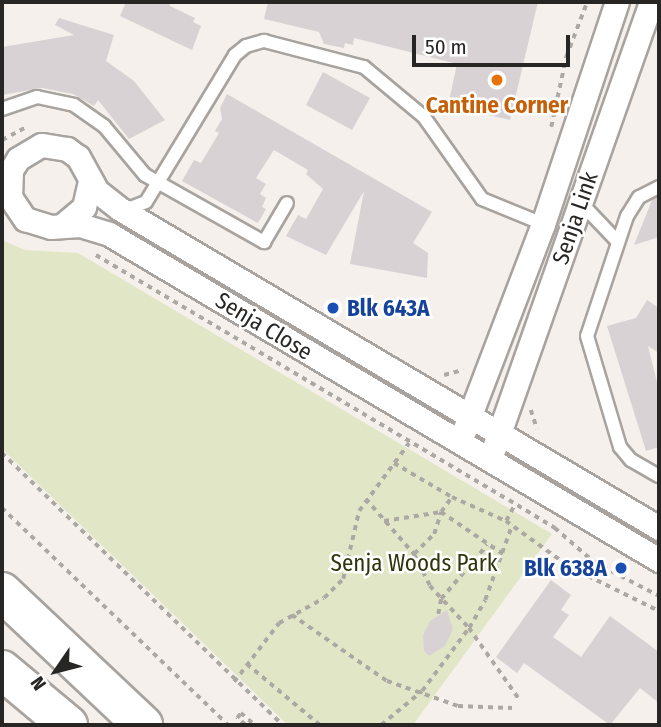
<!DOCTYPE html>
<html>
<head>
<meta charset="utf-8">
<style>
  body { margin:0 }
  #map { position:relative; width:661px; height:727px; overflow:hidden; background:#f5f0eb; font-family:"Fira Sans Condensed",sans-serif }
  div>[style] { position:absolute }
  .green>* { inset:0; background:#e1e7c6 }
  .building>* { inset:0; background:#d9d2d5 }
  .path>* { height:3.5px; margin-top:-1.75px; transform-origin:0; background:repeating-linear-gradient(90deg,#aca8a4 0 5px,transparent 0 10px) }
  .roads { filter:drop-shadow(2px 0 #a8a39f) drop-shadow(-2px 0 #a8a39f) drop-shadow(0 2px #a8a39f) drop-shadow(0 -2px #a8a39f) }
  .lane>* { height:12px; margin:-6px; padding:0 6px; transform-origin:6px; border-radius:6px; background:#fff }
  .street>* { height:23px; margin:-11.5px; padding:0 11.5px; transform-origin:11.5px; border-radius:11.5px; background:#fff }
  .highway>* { height:38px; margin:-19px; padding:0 19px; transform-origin:19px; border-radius:19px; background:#fff }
  .dots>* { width:19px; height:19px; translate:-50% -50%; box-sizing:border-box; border:4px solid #fff; border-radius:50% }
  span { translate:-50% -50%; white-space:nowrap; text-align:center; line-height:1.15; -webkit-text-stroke:5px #fff; paint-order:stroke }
  .food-label { font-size:23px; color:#c56008; font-weight:700 }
  .street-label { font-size:23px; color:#282624 }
  .transit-label { font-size:23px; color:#164399; font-weight:700 }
  .left { translate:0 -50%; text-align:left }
  .right { translate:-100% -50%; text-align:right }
  .park-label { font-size:23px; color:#30350b }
  .frame { position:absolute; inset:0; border:4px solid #282624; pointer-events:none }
  .north { position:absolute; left:21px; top:636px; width:70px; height:70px; -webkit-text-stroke:5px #fff; paint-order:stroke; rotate:235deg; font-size:19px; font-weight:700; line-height:28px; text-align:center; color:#282624 }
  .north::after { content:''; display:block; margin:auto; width:24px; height:32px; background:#282624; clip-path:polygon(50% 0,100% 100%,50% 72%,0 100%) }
  .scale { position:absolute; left:412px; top:35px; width:158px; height:32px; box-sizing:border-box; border:4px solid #282624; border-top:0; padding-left:9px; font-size:21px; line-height:24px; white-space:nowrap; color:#282624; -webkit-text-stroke:5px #fff; paint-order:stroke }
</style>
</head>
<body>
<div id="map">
  <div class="green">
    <div style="clip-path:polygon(2px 240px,25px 250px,78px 253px,552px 534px,413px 725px,288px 725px,2px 449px)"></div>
  </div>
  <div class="building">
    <div style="clip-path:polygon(126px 2px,169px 2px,170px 6px,195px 18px,193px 22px,201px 26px,192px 50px,120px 16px)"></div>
    <div style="clip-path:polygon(268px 2px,538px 2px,510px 120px,448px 106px,457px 64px,354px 38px,353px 45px,345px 43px,344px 48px,324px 44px,319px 32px,264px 19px)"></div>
    <div style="clip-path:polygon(59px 18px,114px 35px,106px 61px,134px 81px,165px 120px,129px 139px,98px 100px,94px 106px,73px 94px,42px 88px,2px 95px,2px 47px,74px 35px,55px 25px)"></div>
    <div style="clip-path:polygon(323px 72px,370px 98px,352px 130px,306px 105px)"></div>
    <div style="clip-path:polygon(227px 94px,432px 212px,413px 243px,428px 253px,427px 278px,350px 264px,364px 191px,326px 255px,286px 236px,298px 215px,306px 219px,323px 189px,306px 174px,308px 170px,274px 150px,256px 178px,266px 184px,260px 194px,266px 198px,262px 207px,266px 209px,258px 223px,182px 181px,194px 160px,201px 163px,219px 133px,215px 131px,222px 119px,220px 108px)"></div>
    <div style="clip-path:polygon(659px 197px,659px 237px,634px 245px,652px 200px)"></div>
    <div style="clip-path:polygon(647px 300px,659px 308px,659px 353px,648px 346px,659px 390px,659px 447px,646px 451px,607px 326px,636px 318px)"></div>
    <div style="clip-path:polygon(551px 580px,571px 595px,561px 610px,569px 615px,553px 637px,581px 657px,610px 616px,659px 652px,659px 703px,640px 688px,610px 725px,524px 663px,517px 673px,496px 657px)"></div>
    <div style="clip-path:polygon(447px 610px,453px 629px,445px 646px,429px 656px,424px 651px,423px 635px,430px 621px)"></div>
  </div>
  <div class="path">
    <div style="left:551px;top:127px;width:72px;rotate:-77.9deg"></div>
    <div style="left:566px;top:57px;width:59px;rotate:-69.1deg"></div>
    <div style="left:2px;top:140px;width:27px;rotate:-28deg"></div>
    <div style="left:96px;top:255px;width:480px;rotate:30.7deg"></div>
    <div style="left:509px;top:500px;width:54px;rotate:31.3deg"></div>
    <div style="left:555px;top:528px;width:52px;rotate:41.1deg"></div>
    <div style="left:594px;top:562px;width:73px;rotate:27.6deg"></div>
    <div style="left:444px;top:375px;width:20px;rotate:-15deg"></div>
    <div style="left:531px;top:410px;width:20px;rotate:72deg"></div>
    <div style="left:2px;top:453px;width:391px;rotate:44.1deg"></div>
    <div style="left:394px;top:463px;width:67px;rotate:30.4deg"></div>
    <div style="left:366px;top:499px;width:73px;rotate:48.9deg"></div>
    <div style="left:414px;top:554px;width:36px;rotate:63deg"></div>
    <div style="left:430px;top:586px;width:57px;rotate:47.1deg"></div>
    <div style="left:469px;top:628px;width:87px;rotate:54.8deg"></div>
    <div style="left:2px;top:508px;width:313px;rotate:43.8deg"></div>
    <div style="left:384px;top:521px;width:58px;rotate:-9deg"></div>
    <div style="left:441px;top:512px;width:19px;rotate:-54deg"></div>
    <div style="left:452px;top:497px;width:59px;rotate:24deg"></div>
    <div style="left:506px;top:521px;width:79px;rotate:35.7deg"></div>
    <div style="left:570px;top:567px;width:99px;rotate:26.3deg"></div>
    <div style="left:506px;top:521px;width:19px;rotate:-62deg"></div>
    <div style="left:414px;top:554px;width:28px;rotate:-45deg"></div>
    <div style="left:434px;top:534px;width:23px;rotate:-72deg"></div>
    <div style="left:441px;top:512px;width:75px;rotate:34.1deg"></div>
    <div style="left:438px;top:614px;width:15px;rotate:-79deg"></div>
    <div style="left:441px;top:599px;width:71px;rotate:-49.6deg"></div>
    <div style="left:292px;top:615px;width:116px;rotate:34.8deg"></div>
    <div style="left:387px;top:681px;width:75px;rotate:19.4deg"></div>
    <div style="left:458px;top:706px;width:54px;rotate:2.1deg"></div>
    <div style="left:247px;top:664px;width:95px;rotate:39.9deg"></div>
    <div style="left:234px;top:682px;width:74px;rotate:-52.7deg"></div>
    <div style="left:279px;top:623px;width:51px;rotate:-29.1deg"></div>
    <div style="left:324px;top:598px;width:27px;rotate:-45deg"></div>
    <div style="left:343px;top:579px;width:70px;rotate:-76.8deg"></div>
    <div style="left:359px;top:511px;width:84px;rotate:-53.7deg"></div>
    <div style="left:231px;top:725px;width:6px"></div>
    <div style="left:245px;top:725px;width:11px;rotate:-139deg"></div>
    <div style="left:237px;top:718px;width:6px;rotate:-51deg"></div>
    <div style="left:241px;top:713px;width:18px;rotate:41deg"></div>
    <div style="left:381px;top:725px;width:53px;rotate:-39.7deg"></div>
    <div style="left:422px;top:691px;width:79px;rotate:-53.3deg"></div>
    <div style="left:469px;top:628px;width:32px;rotate:-60deg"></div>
    <div style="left:485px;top:600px;width:80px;rotate:-70.2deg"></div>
  </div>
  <div class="roads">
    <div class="lane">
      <div style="left:2px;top:109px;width:37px;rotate:-19deg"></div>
      <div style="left:37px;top:97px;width:38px;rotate:12deg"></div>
      <div style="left:74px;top:105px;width:37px;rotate:35deg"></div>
      <div style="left:104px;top:126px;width:64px;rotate:50.1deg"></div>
      <div style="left:145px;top:175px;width:137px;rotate:29.4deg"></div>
      <div style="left:264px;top:242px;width:45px;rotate:-59.5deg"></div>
      <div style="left:659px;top:187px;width:22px;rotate:153deg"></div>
      <div style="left:639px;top:197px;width:22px;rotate:122deg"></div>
      <div style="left:627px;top:216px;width:126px;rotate:108.4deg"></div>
      <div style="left:587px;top:336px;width:116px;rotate:73.4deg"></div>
      <div style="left:620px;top:447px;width:17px;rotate:50deg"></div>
      <div style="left:631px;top:460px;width:32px;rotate:30deg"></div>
      <div style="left:580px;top:202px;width:54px;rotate:46.5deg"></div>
      <div style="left:125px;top:210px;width:22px;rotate:-21deg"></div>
      <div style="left:146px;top:202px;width:172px;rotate:-58.8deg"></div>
      <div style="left:235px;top:55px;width:14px;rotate:-39deg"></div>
      <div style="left:246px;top:46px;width:19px;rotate:-16deg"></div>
      <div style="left:264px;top:41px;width:103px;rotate:14.6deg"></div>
      <div style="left:364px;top:67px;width:78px;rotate:39.8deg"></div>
      <div style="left:424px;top:117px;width:100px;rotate:54.7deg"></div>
      <div style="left:482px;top:199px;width:66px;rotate:22.3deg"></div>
    </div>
    <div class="street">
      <div style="left:64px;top:224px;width:26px;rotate:-40deg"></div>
      <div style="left:84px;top:207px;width:27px;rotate:-77deg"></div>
      <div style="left:464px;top:431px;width:222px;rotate:-69.1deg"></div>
      <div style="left:543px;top:224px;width:234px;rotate:-71.6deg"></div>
      <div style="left:494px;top:448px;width:473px;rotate:-70.6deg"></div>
      <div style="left:659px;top:528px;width:626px;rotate:-149.38deg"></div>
      <div style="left:120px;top:209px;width:29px;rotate:-142deg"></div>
      <div style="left:97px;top:191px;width:39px;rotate:-119deg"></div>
      <div style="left:78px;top:157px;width:14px;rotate:-144deg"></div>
      <div style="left:67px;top:149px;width:26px;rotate:-171deg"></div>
      <div style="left:41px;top:145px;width:27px;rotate:149deg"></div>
      <div style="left:18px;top:159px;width:13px;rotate:122deg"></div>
      <div style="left:11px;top:170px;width:27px;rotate:92deg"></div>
      <div style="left:10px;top:197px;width:27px;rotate:56deg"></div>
      <div style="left:25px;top:219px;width:27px;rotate:17deg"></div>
      <div style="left:51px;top:227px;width:29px;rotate:-4deg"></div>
      <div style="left:80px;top:225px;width:30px;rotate:17deg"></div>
      <div style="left:109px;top:234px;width:639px;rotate:30.66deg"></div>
    </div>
    <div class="highway">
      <div style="left:2px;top:592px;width:194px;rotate:43.3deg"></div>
      <div style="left:2px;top:670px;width:86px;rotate:39.8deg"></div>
    </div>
  </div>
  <div class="dots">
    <div style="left:497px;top:80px;background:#e8710a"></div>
    <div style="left:333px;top:308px;background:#1a4fb4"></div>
    <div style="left:621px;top:568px;background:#1a4fb4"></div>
  </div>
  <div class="food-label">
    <span style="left:497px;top:105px">Cantine Corner</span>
  </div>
  <div class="street-label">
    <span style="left:575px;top:218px;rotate:-71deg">Senja Link</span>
    <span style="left:264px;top:326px;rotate:31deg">Senja Close</span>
  </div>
  <div class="transit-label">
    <span class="left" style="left:347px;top:308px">Blk 643A</span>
    <span class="right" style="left:607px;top:568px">Blk 638A</span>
  </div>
  <div class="park-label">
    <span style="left:414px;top:563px">Senja Woods Park</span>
  </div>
  <div class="frame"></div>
  <div class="north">N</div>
  <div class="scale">50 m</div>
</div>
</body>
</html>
